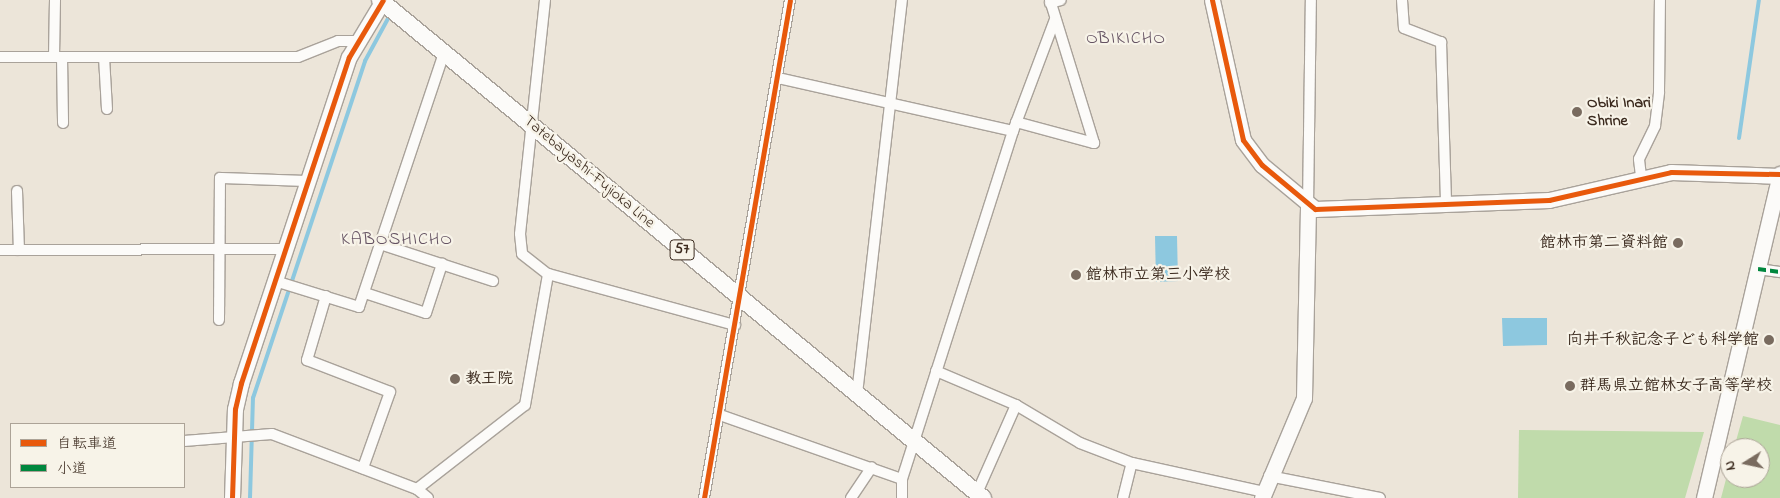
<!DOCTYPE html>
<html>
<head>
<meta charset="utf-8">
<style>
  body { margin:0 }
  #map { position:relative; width:1780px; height:498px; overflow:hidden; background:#ece5d9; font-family:"Indie Flower","Klee One",sans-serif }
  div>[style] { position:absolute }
  .green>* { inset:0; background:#c0dbab }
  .water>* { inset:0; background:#8dc8df }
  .stream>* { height:4px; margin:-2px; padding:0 2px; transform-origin:2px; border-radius:2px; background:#8dc8df }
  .roads { filter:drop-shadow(1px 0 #a9a29a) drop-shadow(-1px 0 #a9a29a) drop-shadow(0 1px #a9a29a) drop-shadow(0 -1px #a9a29a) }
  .street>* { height:10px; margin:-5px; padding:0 5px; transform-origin:5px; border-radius:5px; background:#fcfbf9 }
  .secondary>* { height:15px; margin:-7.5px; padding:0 7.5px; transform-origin:7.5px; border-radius:7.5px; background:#fcfbf9 }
  .primary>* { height:16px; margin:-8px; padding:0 8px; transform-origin:8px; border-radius:8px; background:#fcfbf9 }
  .quiet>* { height:4px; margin-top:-2px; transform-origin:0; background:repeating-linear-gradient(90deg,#00873e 0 8px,transparent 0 12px) }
  .cycleway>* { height:5px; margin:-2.5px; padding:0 2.5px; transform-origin:2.5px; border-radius:2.5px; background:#e8590c }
  .dots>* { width:14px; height:14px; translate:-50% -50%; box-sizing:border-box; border:2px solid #f7f3e8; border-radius:50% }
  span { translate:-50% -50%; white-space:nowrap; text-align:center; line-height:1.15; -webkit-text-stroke:4.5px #f7f3e8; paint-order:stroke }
  .shield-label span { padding:1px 4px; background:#f7f3e8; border:1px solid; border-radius:4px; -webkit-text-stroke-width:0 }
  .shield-label { font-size:15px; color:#3b2a1e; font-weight:700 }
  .poi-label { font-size:16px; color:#3b2a1e; font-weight:700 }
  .left { translate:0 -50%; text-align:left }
  .right { translate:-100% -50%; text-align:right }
  .street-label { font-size:16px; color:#3b2a1e }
  .neighbourhood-label { font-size:18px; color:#645262; letter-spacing:1px }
  .legend { position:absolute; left:10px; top:423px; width:175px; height:65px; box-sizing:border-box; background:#f7f3e8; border:1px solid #aca397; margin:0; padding:6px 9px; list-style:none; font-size:15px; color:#3b2a1e }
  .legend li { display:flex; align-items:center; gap:10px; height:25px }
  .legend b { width:25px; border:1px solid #aca397 }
  .north { position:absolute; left:1720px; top:438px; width:50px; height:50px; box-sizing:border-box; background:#f7f3e8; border:1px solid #aca397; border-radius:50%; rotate:260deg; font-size:14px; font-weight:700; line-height:20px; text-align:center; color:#3b2a1e }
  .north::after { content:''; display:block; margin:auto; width:18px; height:22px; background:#796b5f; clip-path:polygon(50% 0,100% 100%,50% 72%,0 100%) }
</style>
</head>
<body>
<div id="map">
  <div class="green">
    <div style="clip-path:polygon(1743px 416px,1780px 425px,1780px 498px,1721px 498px,1730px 464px,1730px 478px,1760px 478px,1760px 448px,1734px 448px)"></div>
    <div style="clip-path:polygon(1519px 430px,1704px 432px,1685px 498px,1518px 498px)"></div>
  </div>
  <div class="water">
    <div style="clip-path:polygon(1155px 236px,1177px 236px,1178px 281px,1156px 282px)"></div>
    <div style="clip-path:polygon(1502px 318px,1547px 318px,1547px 345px,1503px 346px)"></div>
  </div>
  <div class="stream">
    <div style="left:1739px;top:138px;width:139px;rotate:-81.8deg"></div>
    <div style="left:250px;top:498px;width:100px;rotate:-88.3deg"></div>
    <div style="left:253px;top:398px;width:355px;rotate:-71.6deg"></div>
    <div style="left:365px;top:61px;width:52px;rotate:-61.5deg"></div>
  </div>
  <div class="roads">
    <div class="street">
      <div style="left:545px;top:0;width:235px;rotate:96.1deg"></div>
      <div style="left:520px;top:234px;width:20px;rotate:84deg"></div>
      <div style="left:522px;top:254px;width:33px;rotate:38deg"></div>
      <div style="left:548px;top:274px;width:194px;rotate:15.3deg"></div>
      <div style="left:1402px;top:0;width:28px;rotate:86deg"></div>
      <div style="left:1404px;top:28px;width:40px;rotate:21deg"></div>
      <div style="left:1441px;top:42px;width:163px;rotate:88.2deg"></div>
      <div style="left:1050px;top:3px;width:11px;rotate:-15deg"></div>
      <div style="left:0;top:57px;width:298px"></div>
      <div style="left:298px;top:57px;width:43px;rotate:-21.8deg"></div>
      <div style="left:338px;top:41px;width:19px"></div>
      <div style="left:54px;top:57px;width:57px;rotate:-89deg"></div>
      <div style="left:62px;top:57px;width:66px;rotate:89.1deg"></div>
      <div style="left:104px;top:57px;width:52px;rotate:86.7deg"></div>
      <div style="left:778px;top:78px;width:241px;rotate:12.7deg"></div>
      <div style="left:1013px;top:131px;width:120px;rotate:-69.4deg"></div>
      <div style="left:1016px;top:122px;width:81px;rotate:15.1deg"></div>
      <div style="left:1094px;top:143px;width:150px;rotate:-107.1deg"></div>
      <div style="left:1641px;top:176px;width:17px;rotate:-97deg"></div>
      <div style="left:1639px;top:159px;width:37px;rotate:-64deg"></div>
      <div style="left:1655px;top:126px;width:34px;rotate:-83deg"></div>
      <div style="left:1659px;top:92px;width:92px;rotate:-89.4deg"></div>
      <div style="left:17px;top:191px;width:59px;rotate:88.1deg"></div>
      <div style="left:1308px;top:206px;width:206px;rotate:-89.2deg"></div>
      <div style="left:380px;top:244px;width:119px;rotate:18.1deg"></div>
      <div style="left:0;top:250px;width:286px;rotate:-0.2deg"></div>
      <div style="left:1758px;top:269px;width:22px;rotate:8deg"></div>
      <div style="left:275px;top:281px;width:88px;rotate:17.2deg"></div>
      <div style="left:359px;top:307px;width:268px;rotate:-71.5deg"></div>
      <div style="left:365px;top:293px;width:64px;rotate:18.2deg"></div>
      <div style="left:426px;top:313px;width:52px;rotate:-71.9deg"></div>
      <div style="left:326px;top:296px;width:67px;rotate:106.5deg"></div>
      <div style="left:307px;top:360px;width:89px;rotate:21.1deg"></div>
      <div style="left:390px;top:392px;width:81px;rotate:109.6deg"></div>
      <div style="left:219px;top:320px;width:142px;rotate:-89.6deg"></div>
      <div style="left:220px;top:178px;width:88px;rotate:2deg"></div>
      <div style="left:936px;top:371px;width:87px;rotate:23deg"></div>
      <div style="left:1016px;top:405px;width:96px;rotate:113.9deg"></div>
      <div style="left:857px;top:394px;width:397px;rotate:-83.5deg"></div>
      <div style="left:1016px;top:405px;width:74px;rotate:30.7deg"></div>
      <div style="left:1080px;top:443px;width:56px;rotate:21deg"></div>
      <div style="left:1132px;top:463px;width:135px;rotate:12.4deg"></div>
      <div style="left:720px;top:415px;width:193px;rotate:19.4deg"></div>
      <div style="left:184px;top:441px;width:88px;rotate:-4.5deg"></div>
      <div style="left:272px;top:434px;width:155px;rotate:20.8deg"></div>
      <div style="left:417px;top:489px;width:14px;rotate:39deg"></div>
      <div style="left:1269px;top:476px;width:113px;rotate:11.2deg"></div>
      <div style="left:417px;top:489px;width:137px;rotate:-37.9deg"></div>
      <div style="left:525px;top:405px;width:133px;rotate:-80deg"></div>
      <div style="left:704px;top:498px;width:505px;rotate:-80.2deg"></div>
      <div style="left:851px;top:498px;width:37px;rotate:-56deg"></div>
      <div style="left:902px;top:498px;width:19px;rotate:-90deg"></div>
      <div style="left:902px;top:479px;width:365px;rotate:-72.3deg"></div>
      <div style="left:1123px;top:498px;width:36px;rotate:-76deg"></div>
    </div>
    <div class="secondary">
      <div style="left:1212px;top:0;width:143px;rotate:77.5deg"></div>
      <div style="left:1243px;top:140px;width:31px;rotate:53deg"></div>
      <div style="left:1262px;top:165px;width:69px;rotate:39.7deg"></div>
      <div style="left:1315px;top:209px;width:234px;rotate:-2.2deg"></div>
      <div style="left:1549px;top:200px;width:125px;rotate:-12.9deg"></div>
      <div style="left:1671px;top:172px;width:108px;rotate:2.1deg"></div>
      <div style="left:232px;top:498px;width:89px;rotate:-88.1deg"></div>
      <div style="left:235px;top:409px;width:27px;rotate:-77deg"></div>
      <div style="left:241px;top:383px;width:343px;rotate:-71.7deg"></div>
      <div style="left:349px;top:57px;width:64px;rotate:-59deg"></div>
      <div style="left:1262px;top:498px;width:108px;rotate:-67.2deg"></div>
      <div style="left:1304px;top:398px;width:192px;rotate:-88.8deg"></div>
      <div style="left:1704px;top:498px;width:333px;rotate:-76.8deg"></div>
    </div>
    <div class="primary">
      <div style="left:380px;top:0;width:782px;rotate:39.55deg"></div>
    </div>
  </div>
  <div class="quiet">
    <div style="left:1758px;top:269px;width:22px;rotate:8deg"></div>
  </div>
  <div class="cycleway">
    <div style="left:1212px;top:0;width:143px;rotate:77.5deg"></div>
    <div style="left:1243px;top:140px;width:31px;rotate:53deg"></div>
    <div style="left:1262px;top:165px;width:69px;rotate:39.7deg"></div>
    <div style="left:1315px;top:209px;width:234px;rotate:-2.2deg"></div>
    <div style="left:1549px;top:200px;width:125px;rotate:-12.9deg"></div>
    <div style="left:1671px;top:172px;width:109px;rotate:1.1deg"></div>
    <div style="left:232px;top:498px;width:89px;rotate:-88.1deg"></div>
    <div style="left:235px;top:409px;width:27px;rotate:-77deg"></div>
    <div style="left:241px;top:383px;width:343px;rotate:-71.7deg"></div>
    <div style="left:349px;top:57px;width:66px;rotate:-59.2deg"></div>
    <div style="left:704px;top:498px;width:505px;rotate:-80.2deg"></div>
  </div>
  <div class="dots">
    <div style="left:1577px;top:112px;background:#796b5f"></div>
    <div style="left:1678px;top:243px;background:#796b5f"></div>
    <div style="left:1076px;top:275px;background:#796b5f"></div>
    <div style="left:1769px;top:340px;background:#796b5f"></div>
    <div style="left:455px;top:379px;background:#796b5f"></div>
    <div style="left:1570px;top:386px;background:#796b5f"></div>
  </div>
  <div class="shield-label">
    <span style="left:682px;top:250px">57</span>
  </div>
  <div class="poi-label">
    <span class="left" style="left:1587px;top:112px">Obiki Inari<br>Shrine</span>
    <span class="right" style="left:1668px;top:243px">館林市第二資料館</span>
    <span class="left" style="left:1086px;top:275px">館林市立第三小学校</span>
    <span class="right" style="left:1759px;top:340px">向井千秋記念子ども科学館</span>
    <span class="left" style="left:465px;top:379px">教王院</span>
    <span class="left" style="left:1580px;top:386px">群馬県立館林女子高等学校</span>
  </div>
  <div class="street-label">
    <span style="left:589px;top:172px;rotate:40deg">Tatebayashi-Fujioka Line</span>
  </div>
  <div class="neighbourhood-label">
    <span style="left:1126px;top:39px">OBIKICHO</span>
    <span style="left:397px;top:240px">KABOSHICHO</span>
  </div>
  <ul class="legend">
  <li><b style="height:6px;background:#e8590c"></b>自転車道</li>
  <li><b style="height:6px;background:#00873e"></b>小道</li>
  </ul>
  <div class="north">N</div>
</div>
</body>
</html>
